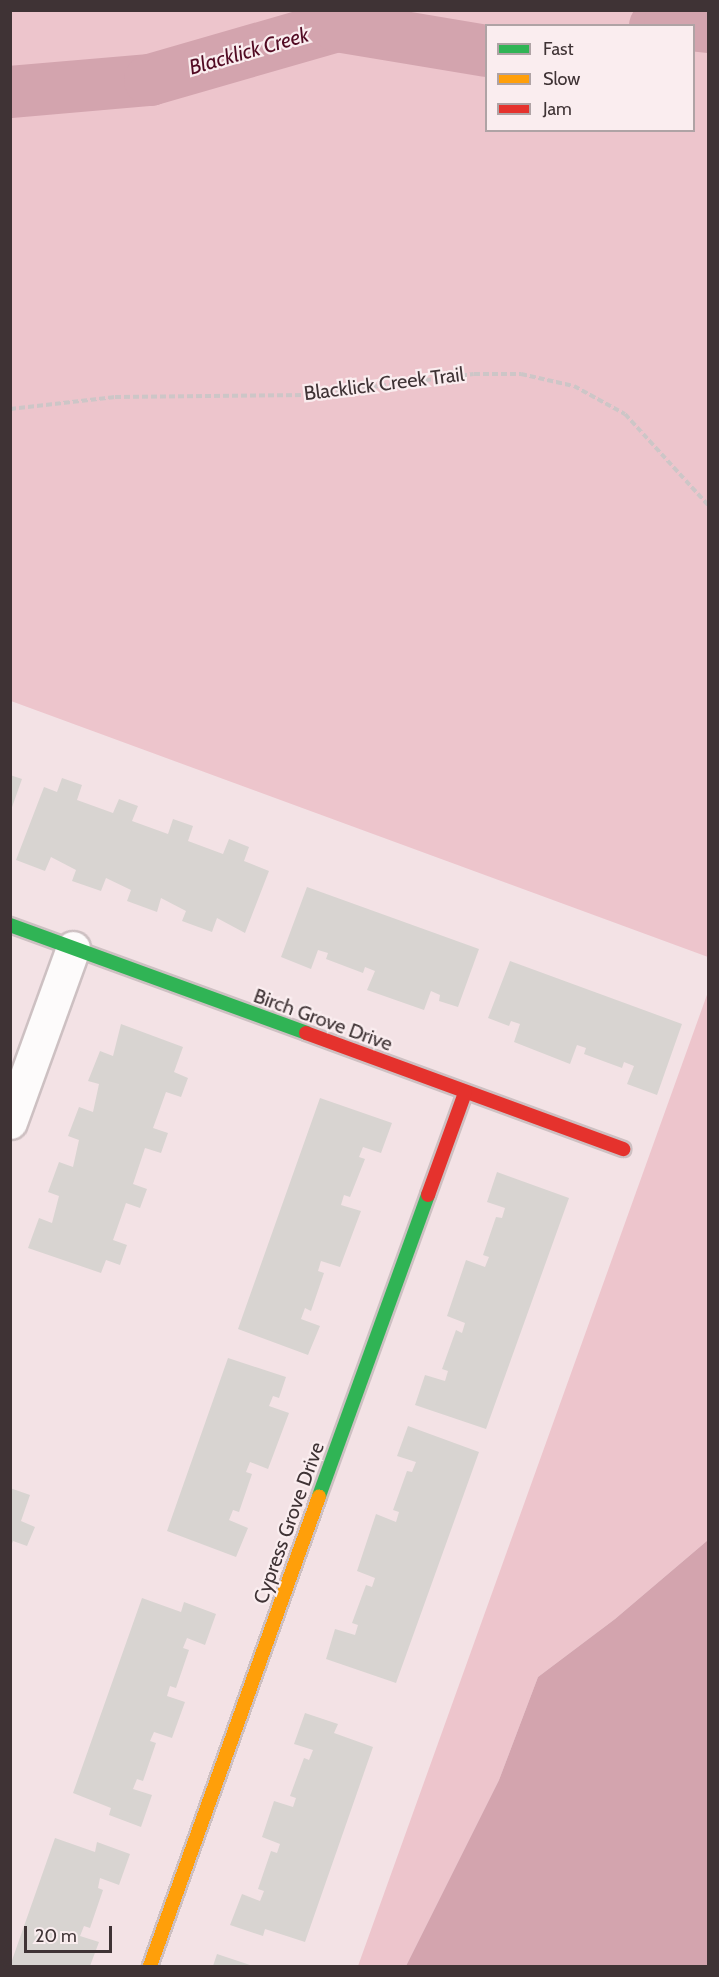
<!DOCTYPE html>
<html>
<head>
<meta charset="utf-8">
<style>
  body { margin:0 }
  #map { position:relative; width:719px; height:1977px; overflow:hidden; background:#f3e2e5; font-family:Cabin,sans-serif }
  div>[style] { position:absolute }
  .green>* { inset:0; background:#edc5cc }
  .water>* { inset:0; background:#d3a4ae }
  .river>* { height:52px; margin:-26px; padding:0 26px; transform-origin:26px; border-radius:26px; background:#d3a4ae }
  .building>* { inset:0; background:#d8d4d1 }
  .path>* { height:4px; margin-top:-2px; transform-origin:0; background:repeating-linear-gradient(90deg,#cdc6c7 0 6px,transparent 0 9px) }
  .roads { filter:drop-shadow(2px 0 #cdc0c2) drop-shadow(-2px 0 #cdc0c2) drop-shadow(0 2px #cdc0c2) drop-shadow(0 -2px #cdc0c2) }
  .street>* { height:33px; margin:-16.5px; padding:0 16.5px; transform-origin:16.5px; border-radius:16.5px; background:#fdfbfb }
  .fast>* { height:14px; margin:-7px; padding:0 7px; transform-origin:7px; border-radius:7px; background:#30b455 }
  .slow>* { height:14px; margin:-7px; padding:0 7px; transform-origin:7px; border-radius:7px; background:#ff9f0a }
  .jam>* { height:14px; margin:-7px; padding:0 7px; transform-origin:7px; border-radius:7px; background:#e5322d }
  span { translate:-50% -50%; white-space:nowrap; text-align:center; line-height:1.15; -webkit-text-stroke:4.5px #faedef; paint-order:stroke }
  .street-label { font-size:20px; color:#3f3335 }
  .water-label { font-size:21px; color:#520b23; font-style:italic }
  .frame { position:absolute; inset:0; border:12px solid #3f3335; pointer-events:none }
  .legend { position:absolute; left:485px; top:24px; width:210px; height:108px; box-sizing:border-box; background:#faedef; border:2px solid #afa3a5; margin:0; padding:8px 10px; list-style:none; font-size:18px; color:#3f3335 }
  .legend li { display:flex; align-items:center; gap:12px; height:30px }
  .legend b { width:30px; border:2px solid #afa3a5 }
  .scale { position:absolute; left:24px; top:1926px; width:88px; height:27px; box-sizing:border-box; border:3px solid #3f3335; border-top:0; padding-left:8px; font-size:18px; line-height:21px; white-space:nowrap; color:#3f3335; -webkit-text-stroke:4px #faedef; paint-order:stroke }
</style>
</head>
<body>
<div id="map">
  <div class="green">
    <div style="clip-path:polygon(evenodd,10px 11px,708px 11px,708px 957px,11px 701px,10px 11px,486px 26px,694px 26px,694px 130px,486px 130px,486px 26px)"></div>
    <div style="clip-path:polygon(708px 992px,708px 1540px,615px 1619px,538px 1677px,499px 1780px,406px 1966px,358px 1966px)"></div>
  </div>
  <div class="water">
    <div style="clip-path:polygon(708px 1540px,708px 1966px,406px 1966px,499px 1780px,538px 1677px,615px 1619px)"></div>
  </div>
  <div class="river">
    <div style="left:655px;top:26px;width:15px;rotate:-11deg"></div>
    <div style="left:670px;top:23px;width:38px;rotate:6deg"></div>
    <div style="left:10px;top:92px;width:141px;rotate:-4.9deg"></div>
    <div style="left:150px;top:80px;width:195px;rotate:-16.1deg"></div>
    <div style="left:337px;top:26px;width:151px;rotate:9.5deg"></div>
  </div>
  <div class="building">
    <div style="clip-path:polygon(10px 775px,22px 779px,11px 810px,10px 810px)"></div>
    <div style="clip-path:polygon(62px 778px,82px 785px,77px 800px,113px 813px,119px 799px,138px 806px,132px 821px,168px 834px,173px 819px,193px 826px,188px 841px,223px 854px,229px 839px,249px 847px,244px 861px,269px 871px,245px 933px,217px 918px,212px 932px,182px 921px,186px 911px,161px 898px,157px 912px,127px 901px,131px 890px,106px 878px,101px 891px,72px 881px,76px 870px,51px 857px,45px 871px,16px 860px,44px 787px,57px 792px)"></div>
    <div style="clip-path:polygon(307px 887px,479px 949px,458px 1007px,439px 1001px,440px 995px,431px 991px,424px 1010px,367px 990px,375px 971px,365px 967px,363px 973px,326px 959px,328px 953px,318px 950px,311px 969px,281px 957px)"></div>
    <div style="clip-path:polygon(510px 961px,682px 1024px,657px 1095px,627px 1084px,634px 1066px,624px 1062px,622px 1068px,584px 1054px,586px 1048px,577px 1045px,570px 1064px,514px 1042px,520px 1024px,511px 1021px,509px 1026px,488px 1018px)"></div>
    <div style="clip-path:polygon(121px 1024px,183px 1047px,174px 1072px,188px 1078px,181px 1097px,166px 1092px,153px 1128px,168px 1133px,161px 1153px,145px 1148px,133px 1184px,147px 1189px,140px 1208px,126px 1203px,113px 1240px,127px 1245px,120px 1265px,106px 1260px,101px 1273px,28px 1248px,39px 1218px,52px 1223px,59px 1196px,48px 1192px,59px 1162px,73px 1167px,79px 1140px,68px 1136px,79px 1107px,93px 1112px,99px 1084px,88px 1081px,100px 1051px,113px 1056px)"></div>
    <div style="clip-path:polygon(320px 1098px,392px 1123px,381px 1153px,363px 1147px,359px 1157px,365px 1159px,350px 1197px,344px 1195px,341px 1205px,361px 1211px,340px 1267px,321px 1261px,318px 1271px,324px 1273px,311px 1311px,305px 1308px,301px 1319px,320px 1326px,308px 1355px,238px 1329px)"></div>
    <div style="clip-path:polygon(497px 1172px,569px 1198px,486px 1429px,415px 1405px,425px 1375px,445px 1381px,448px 1371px,442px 1369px,456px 1330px,462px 1333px,465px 1323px,447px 1316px,466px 1260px,485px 1267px,489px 1257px,483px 1255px,496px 1217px,502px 1218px,505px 1208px,487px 1202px)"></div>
    <div style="clip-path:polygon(228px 1358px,286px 1377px,279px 1398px,273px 1396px,269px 1406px,289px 1413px,268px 1469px,250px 1462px,246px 1472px,252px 1474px,239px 1512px,233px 1510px,229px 1520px,248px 1528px,236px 1557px,167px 1531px)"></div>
    <div style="clip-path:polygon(408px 1426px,479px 1452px,396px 1683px,326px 1659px,335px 1629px,355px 1635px,358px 1625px,352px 1623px,366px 1585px,372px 1587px,375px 1578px,357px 1571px,376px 1514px,396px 1522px,399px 1512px,393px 1510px,407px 1471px,412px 1472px,416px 1462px,397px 1456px)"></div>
    <div style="clip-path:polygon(10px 1488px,30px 1495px,21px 1521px,35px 1527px,27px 1546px,13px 1541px,10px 1548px)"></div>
    <div style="clip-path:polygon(142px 1598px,181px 1612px,184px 1602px,216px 1614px,205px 1645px,187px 1638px,183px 1648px,189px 1650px,176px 1688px,170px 1686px,167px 1696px,185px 1702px,172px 1738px,154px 1732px,150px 1741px,156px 1743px,143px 1781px,137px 1779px,133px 1789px,152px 1795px,141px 1827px,109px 1815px,111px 1808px,73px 1793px)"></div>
    <div style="clip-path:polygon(305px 1713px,338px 1724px,334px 1733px,373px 1747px,305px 1942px,265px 1929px,263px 1936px,230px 1925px,242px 1894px,260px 1901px,264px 1891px,258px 1889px,271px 1851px,277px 1853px,280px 1844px,262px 1837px,274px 1801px,293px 1807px,296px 1798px,290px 1796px,304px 1758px,309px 1760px,313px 1750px,294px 1744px)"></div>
    <div style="clip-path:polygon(55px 1838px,95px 1852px,97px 1842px,130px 1854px,119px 1885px,100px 1878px,98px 1888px,103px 1890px,90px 1928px,84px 1926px,80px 1936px,99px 1942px,90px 1966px,10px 1966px)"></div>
    <div style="clip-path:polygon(217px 1954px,253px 1966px,213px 1966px)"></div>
  </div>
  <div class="path">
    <div style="left:10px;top:409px;width:106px;rotate:-6.5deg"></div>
    <div style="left:115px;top:397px;width:194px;rotate:-0.6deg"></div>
    <div style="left:309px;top:395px;width:166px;rotate:-7.3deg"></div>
    <div style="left:474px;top:374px;width:47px"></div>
    <div style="left:521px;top:374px;width:54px;rotate:12.8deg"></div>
    <div style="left:574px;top:386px;width:58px;rotate:28.8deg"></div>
    <div style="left:625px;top:414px;width:123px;rotate:47.6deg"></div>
  </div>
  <div class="roads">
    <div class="street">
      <div style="left:10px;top:1122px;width:185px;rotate:-70.1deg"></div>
    </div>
    <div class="fast">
      <div style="left:10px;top:925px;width:315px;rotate:20deg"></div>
      <div style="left:319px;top:1496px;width:320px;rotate:-70.1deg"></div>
    </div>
    <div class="slow">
      <div style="left:150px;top:1966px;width:499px;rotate:-70.2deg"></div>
    </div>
    <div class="jam">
      <div style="left:306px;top:1033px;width:338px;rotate:20.1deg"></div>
      <div style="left:428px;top:1195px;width:109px;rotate:-70.1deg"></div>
    </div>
  </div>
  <div class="street-label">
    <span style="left:384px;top:384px;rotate:-7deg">Blacklick Creek Trail</span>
    <span style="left:323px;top:1020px;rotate:20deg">Birch Grove Drive</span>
    <span style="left:289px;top:1523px;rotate:-70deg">Cypress Grove Drive</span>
  </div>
  <div class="water-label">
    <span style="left:249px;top:51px;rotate:-16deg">Blacklick Creek</span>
  </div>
  <div class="frame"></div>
  <ul class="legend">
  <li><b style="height:8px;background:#30b455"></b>Fast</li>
  <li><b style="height:8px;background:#ff9f0a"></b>Slow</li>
  <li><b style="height:8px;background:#e5322d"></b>Jam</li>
  </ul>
  <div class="scale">20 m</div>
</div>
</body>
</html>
